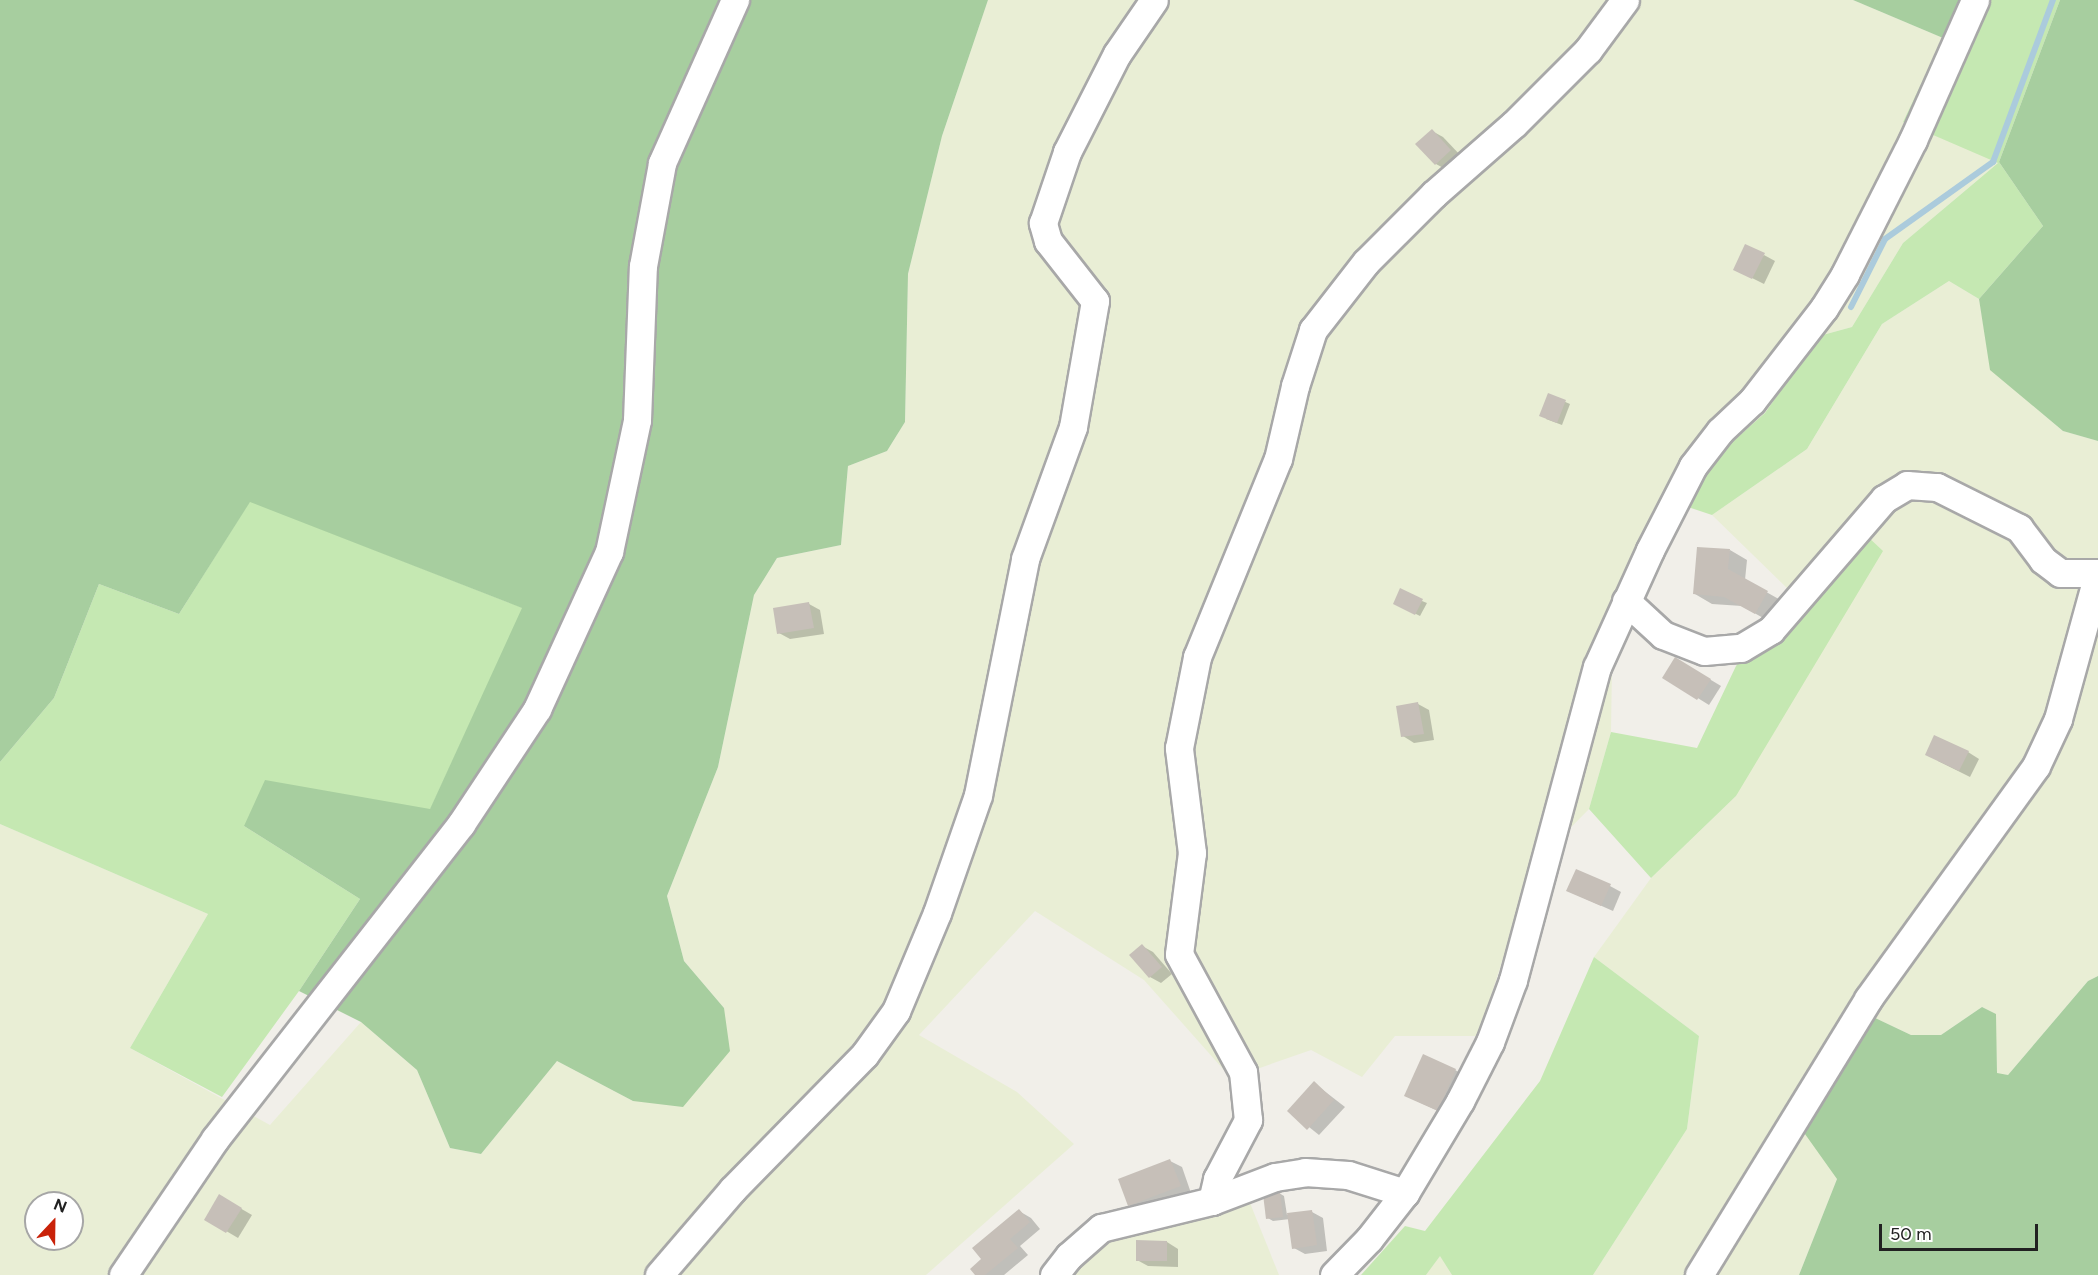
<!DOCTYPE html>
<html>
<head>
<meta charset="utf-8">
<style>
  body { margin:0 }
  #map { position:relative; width:2098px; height:1275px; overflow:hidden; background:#f1efe9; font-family:Figtree,sans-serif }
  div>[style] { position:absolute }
  .farmland>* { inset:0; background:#e9eed5 }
  .grass>* { inset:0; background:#c5e8b2 }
  .forest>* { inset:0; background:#a7ce9f }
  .shadow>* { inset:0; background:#0003 }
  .stream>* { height:6px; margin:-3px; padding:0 3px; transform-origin:3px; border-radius:3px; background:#abcbdc }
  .building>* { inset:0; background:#c6bfb8 }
  .roads { filter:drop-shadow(2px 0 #a8a8a8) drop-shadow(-2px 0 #a8a8a8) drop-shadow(0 2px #a8a8a8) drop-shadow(0 -2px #a8a8a8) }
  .minor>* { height:27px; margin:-13.5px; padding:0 13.5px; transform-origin:13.5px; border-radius:13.5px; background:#fff }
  span { translate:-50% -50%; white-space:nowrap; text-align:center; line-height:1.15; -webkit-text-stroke:4.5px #fff; paint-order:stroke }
  .north { position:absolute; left:24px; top:1191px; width:60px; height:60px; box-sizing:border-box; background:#fff; border:2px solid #a6a6a6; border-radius:50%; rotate:22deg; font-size:16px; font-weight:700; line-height:24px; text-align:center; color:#212121 }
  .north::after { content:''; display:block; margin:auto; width:21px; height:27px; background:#c92209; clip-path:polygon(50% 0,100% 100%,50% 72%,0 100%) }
  .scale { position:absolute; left:1879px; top:1224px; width:159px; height:27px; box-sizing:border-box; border:3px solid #212121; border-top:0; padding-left:8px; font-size:18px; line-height:21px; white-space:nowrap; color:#212121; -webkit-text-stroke:4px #fff; paint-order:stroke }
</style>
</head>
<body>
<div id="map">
  <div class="farmland">
    <div style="clip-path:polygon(evenodd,988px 0,1853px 0,1943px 38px,1903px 122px,1999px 162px,1903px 243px,1852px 327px,1819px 336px,1765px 413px,1713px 459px,1612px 666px,1611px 732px,1589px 809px,1533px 866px,1478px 1036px,1395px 1036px,1362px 1077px,1311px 1050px,1231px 1078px,1144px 980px,1035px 911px,919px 1035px,1017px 1092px,1074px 1144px,926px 1275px,0 1275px,0 824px,208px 914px,130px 1048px,270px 1125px,361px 1022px,417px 1070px,450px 1148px,481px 1154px,557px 1061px,633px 1101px,724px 1008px,684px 961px,667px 896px,718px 767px,754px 595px,777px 558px,841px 545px,848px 466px,887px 451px,905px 422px,908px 274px,942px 136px,988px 0,36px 1203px,72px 1203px,72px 1239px,36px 1239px,36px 1203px)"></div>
    <div style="clip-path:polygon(1949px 281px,1979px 299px,1991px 370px,2063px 431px,2098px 441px,2098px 976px,2088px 981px,2008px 1075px,1997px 1074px,1995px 1014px,1982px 1007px,1941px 1035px,1911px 1035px,1871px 1016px,1837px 1179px,1799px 1275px,1593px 1275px,1687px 1129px,1699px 1036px,1594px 957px,1651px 878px,1736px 796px,1793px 594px,1712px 515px,1807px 449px,1882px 324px)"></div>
    <div style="clip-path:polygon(1250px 1203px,1279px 1275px,1073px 1275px,1108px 1234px)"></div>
    <div style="clip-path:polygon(1440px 1255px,1452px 1275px,1426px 1275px)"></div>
  </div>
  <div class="grass">
    <div style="clip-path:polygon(1961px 0,2060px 0,1999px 162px,2043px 226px,1979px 299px,1949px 281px,1882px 324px,1807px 449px,1712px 515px,1688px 507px,1713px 459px,1765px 413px,1819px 336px,1852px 327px,1903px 243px,1998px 163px,1903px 122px)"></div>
    <div style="clip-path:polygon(250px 501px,523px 608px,430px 810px,244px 826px,360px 899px,299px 991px,222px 1097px,130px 1048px,208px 914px,0 824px,0 762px,54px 698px,99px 584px,179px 614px)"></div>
    <div style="clip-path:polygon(1851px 521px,1883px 551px,1736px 796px,1651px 878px,1589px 809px,1611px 732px,1697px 748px,1736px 666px)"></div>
    <div style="clip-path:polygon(1594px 957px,1699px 1036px,1687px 1129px,1593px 1275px,1452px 1275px,1440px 1256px,1426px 1275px,1361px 1275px,1405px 1226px,1425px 1231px,1540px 1081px)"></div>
  </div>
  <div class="forest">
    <div style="clip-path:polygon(0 0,988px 0,942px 136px,908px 274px,905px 422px,887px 451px,848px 466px,841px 545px,777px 558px,754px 595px,718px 767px,667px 896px,684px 961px,724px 1008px,730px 1051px,683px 1107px,633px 1101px,557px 1061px,481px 1154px,450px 1148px,417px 1070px,361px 1022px,299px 991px,360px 899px,244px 826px,265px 780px,430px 809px,522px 608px,250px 502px,179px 614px,99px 584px,54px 698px,0 762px)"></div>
    <div style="clip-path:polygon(1853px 0,1961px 0,1943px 38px)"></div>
    <div style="clip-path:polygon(2060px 0,2098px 0,2098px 441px,2063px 431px,1990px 370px,1979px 299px,2043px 226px,1999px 162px)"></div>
    <div style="clip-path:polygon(2098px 976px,2098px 1275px,1799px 1275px,1837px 1179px,1800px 1127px,1871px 1016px,1911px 1035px,1941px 1035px,1982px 1007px,1996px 1014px,1997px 1073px,2008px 1075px,2088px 981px)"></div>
  </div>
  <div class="shadow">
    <div style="clip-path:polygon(1432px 131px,1443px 137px,1462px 157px,1447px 170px,1436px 164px)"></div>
    <div style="clip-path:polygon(1764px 255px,1775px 261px,1764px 284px,1746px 275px)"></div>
    <div style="clip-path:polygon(1549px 395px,1570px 404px,1562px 425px,1546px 419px)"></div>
    <div style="clip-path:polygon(1730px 550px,1747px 560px,1745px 580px,1784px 602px,1772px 623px,1742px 606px,1712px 604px,1695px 594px)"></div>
    <div style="clip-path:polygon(1422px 601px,1427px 603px,1420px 616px,1400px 606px)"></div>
    <div style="clip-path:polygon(809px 604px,820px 610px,824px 634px,790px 639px,779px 633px)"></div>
    <div style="clip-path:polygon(1676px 659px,1721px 686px,1709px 705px,1664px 677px)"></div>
    <div style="clip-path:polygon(1418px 704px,1429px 710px,1434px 740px,1414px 743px,1403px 736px)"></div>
    <div style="clip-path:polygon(1968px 752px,1979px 759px,1970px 777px,1938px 761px)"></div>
    <div style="clip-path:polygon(1610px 886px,1621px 892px,1613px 911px,1568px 891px)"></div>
    <div style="clip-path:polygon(1142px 946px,1153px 952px,1172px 974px,1161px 983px,1150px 977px)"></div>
    <div style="clip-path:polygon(1455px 1070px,1466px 1076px,1449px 1116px,1406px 1096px)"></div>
    <div style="clip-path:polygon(1314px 1083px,1345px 1107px,1319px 1135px,1289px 1111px)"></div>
    <div style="clip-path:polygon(1170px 1161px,1182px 1167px,1191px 1193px,1141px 1212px,1130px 1205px)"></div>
    <div style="clip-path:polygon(1279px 1193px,1284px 1196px,1287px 1215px,1312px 1212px,1323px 1218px,1327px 1251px,1305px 1254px,1294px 1248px,1290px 1219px,1273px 1221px,1268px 1218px)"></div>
    <div style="clip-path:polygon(219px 1196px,252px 1215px,238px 1238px,206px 1219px)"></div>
    <div style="clip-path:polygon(1019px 1211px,1031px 1218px,1040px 1229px,1020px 1246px,1028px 1255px,1004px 1275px,977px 1275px,984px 1260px)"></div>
    <div style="clip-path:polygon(1167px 1242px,1178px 1249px,1178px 1267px,1148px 1266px,1137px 1260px)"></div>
  </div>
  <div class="stream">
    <div style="left:1851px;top:307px;width:76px;rotate:-63.4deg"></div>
    <div style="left:1885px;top:239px;width:133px;rotate:-35.5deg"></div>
    <div style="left:1993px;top:162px;width:173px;rotate:-69.7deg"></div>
  </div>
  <div class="building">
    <div style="clip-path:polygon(1432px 129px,1451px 150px,1435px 165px,1415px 144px)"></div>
    <div style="clip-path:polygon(1745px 244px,1765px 253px,1752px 279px,1733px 270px)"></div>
    <div style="clip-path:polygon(1548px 393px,1566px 400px,1557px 423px,1539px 416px)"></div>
    <div style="clip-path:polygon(1697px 547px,1730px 549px,1728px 569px,1768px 591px,1755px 614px,1724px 597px,1693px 594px)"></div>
    <div style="clip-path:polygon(1400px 588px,1423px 599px,1415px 615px,1393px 604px)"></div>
    <div style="clip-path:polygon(809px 602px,814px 628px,777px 634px,773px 608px)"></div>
    <div style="clip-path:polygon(1675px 657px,1711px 679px,1697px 700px,1662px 678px)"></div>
    <div style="clip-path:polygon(1418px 702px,1424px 734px,1401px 737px,1396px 706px)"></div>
    <div style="clip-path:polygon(1934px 735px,1969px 751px,1959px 771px,1925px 755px)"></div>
    <div style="clip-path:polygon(1576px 869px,1611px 884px,1601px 906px,1566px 891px)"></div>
    <div style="clip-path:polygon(1142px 944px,1162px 967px,1149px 978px,1129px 955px)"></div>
    <div style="clip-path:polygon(1423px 1054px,1456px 1069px,1438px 1111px,1404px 1096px)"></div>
    <div style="clip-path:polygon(1314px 1081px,1334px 1100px,1307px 1130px,1287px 1111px)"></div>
    <div style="clip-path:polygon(1170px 1159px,1181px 1186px,1128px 1206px,1118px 1179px)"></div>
    <div style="clip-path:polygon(1280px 1192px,1283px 1217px,1266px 1219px,1263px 1194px)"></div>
    <div style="clip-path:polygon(219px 1194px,242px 1208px,226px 1233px,204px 1220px)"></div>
    <div style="clip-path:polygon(1019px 1209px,1030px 1222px,1010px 1239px,1018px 1248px,985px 1275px,975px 1275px,970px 1269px,981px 1259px,972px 1248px)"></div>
    <div style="clip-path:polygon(1312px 1210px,1317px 1245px,1292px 1249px,1287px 1213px)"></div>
    <div style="clip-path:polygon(1136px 1240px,1167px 1241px,1167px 1261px,1136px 1261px)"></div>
  </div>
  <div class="roads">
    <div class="minor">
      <div style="left:1626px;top:601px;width:50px;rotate:42.6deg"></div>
      <div style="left:1663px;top:635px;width:44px;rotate:21.3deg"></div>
      <div style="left:1704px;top:651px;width:37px;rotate:-5deg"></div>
      <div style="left:1741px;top:648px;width:35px;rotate:-31deg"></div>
      <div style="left:1771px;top:630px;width:173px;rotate:-49.2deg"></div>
      <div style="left:1884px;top:499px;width:27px;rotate:-31deg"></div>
      <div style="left:1907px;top:485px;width:30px;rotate:4deg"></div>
      <div style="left:1937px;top:487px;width:92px;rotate:26.6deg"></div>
      <div style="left:2019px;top:528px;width:40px;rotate:53deg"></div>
      <div style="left:2043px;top:560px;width:21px;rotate:37deg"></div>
      <div style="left:2060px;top:573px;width:38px"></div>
      <div style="left:1212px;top:1201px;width:23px;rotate:-77deg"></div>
      <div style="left:1217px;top:1179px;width:67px;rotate:-62.3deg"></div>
      <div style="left:1248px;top:1120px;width:48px;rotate:-95.9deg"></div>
      <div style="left:1243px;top:1072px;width:134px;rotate:-118.5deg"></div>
      <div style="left:1179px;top:954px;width:102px;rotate:-82.7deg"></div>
      <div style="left:1192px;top:853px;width:106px;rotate:-97.1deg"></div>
      <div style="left:1179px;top:748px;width:93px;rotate:-78.8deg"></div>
      <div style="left:1197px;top:657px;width:214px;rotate:-67.8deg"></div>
      <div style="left:1278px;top:459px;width:75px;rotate:-76.9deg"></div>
      <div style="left:1295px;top:386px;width:59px;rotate:-72.2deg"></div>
      <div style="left:1313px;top:330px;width:86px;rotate:-52.1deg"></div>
      <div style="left:1366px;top:262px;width:96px;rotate:-45deg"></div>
      <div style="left:1434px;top:194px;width:106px;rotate:-41.2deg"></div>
      <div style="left:1514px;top:124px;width:105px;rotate:-45deg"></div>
      <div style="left:1588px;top:50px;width:62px;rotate:-53.5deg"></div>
      <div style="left:123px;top:1275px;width:164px;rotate:-55.9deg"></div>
      <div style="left:215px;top:1139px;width:400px;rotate:-52deg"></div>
      <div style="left:461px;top:824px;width:138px;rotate:-56.5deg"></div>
      <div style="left:537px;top:709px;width:173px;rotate:-65.4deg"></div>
      <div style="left:609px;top:552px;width:135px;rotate:-78deg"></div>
      <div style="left:637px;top:420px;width:154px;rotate:-87.8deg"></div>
      <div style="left:643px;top:266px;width:105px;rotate:-79.5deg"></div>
      <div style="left:662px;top:163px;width:179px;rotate:-65.9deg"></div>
      <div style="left:659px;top:1275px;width:112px;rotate:-49.3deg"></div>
      <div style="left:732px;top:1190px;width:190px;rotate:-45.6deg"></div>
      <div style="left:865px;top:1054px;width:53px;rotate:-54.2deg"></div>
      <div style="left:896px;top:1011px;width:106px;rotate:-67.3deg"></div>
      <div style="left:937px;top:913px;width:125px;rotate:-70.8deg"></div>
      <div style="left:978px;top:795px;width:241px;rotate:-78.7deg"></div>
      <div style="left:1025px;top:559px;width:140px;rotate:-70deg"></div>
      <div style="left:1073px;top:427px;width:128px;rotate:-80.1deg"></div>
      <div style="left:1095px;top:301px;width:76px;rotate:-128.1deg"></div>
      <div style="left:1048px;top:241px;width:19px;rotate:-106deg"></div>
      <div style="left:1043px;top:223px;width:75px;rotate:-71.3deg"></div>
      <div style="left:1067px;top:152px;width:110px;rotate:-63deg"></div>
      <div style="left:1117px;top:54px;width:65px;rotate:-55.6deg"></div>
      <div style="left:1054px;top:1275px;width:24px;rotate:-52deg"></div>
      <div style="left:1069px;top:1256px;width:43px;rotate:-41.2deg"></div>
      <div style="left:1101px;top:1228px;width:114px;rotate:-13.7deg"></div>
      <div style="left:1212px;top:1201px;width:67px;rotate:-20.9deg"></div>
      <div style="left:1275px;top:1177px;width:30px;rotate:-9deg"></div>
      <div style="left:1305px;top:1172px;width:43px;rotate:4deg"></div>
      <div style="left:1348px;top:1175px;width:60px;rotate:17.5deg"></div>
      <div style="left:1334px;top:1275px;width:50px;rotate:-45.8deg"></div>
      <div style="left:1369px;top:1239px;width:58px;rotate:-52deg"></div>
      <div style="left:1405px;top:1193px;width:107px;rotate:-59.1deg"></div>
      <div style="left:1460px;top:1101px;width:66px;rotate:-63deg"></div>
      <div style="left:1490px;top:1042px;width:66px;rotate:-69.6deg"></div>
      <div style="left:1513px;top:980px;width:324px;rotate:-75deg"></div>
      <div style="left:1597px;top:667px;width:128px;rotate:-65.6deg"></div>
      <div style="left:1650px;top:550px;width:94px;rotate:-62.9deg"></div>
      <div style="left:1693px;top:466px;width:44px;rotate:-52.4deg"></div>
      <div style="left:1720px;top:431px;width:44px;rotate:-43.2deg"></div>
      <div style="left:1752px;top:401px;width:118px;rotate:-52.3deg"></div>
      <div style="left:1824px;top:308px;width:40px;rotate:-58deg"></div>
      <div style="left:1845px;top:274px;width:150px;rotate:-63.1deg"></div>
      <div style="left:1913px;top:140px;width:153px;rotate:-66.1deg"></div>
      <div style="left:1699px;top:1275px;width:324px;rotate:-58.5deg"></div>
      <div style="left:1868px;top:999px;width:287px;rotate:-54.2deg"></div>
      <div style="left:2036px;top:766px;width:52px;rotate:-64.9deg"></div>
      <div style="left:2058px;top:719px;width:150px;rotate:-74.6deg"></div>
    </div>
  </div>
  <div class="north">N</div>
  <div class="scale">50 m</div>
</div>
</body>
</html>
